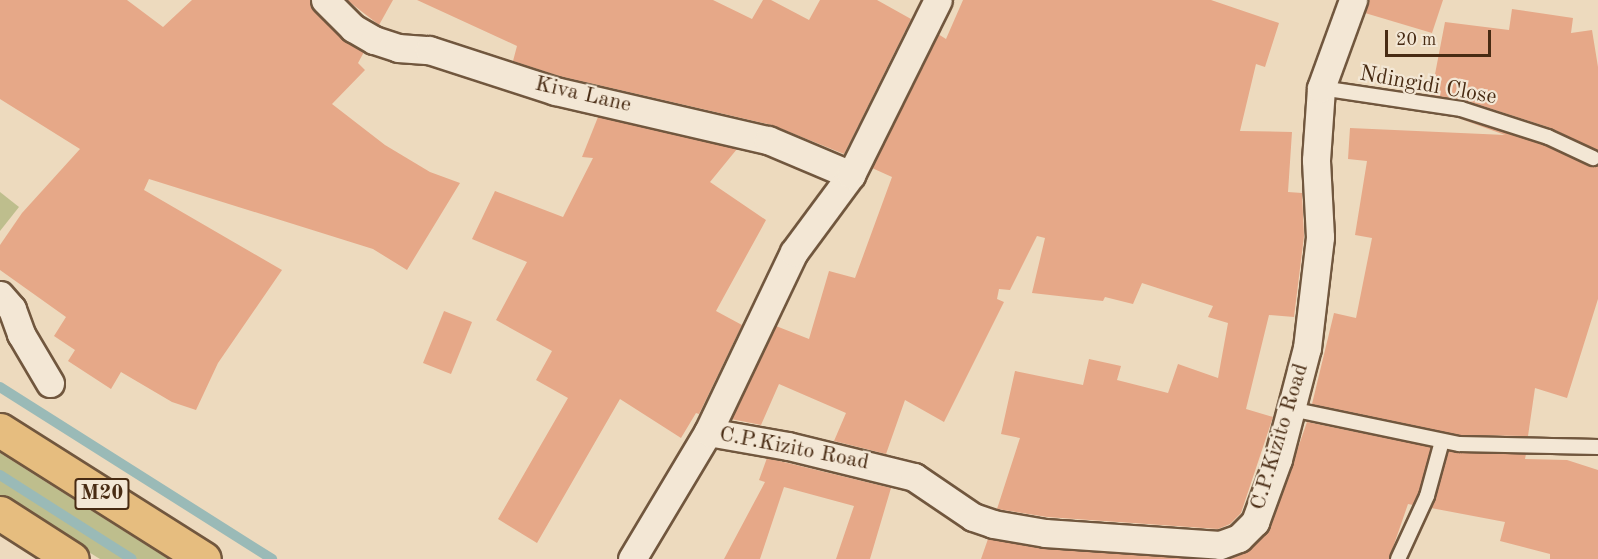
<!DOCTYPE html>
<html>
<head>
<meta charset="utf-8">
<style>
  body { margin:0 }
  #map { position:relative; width:1598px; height:559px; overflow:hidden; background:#eddabe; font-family:"Old Standard TT",serif }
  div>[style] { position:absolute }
  .green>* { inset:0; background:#bebe8d }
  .stream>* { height:10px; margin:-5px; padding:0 5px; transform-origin:5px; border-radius:5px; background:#9abab7 }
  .building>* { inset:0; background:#e6a888 }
  .roads { filter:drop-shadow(2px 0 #71573e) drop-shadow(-2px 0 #71573e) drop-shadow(0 2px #71573e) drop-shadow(0 -2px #71573e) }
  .service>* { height:14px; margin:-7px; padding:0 7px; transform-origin:7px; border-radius:7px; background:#f3e7d5 }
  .minor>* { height:27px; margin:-13.5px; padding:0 13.5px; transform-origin:13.5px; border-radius:13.5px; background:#f3e7d5 }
  .motorway>* { height:33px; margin:-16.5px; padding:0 16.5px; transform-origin:16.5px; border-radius:16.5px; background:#e6bd7f }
  span { translate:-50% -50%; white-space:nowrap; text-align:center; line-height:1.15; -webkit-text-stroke:4.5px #f3e7d5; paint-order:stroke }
  .shield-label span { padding:2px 4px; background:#f3e7d5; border:2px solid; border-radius:4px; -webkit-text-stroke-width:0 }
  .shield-label { font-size:21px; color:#482b13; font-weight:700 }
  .street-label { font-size:22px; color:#482b13 }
  .scale { position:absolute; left:1385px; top:30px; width:106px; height:27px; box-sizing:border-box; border:3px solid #482b13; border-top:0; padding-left:8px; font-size:18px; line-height:21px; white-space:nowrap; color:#482b13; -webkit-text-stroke:4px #f3e7d5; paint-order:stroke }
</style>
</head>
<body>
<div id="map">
  <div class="green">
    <div style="clip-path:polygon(0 192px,19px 207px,0 231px)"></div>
    <div style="clip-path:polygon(0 453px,168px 559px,100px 559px,17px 508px,0 496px)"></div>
  </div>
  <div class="stream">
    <div style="left:0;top:387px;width:322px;rotate:32.3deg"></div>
    <div style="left:0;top:475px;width:156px;rotate:32.5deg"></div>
  </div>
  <div class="building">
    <div style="clip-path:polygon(0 0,127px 0,163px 27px,192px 0,310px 0,314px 11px,342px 39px,364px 52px,358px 63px,365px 70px,332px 104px,385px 145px,430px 172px,460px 183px,407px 270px,373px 249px,149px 179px,144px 190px,282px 270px,218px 363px,196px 410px,172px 402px,121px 372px,111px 389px,68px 361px,75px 350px,54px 336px,66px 317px,0 270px,0 245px,22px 213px,80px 149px,0 99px)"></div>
    <div style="clip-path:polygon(347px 0,393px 0,379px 25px)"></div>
    <div style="clip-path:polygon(417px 0,713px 0,752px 19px,763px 0,771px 0,809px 20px,820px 0,877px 0,911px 19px,844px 154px,772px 125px,559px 76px,513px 61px,517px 46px)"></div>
    <div style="clip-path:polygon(963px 0,1211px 0,1279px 23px,1265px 67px,1256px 64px,1240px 131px,1292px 132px,1288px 192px,1302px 193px,1304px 236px,1294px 317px,1269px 315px,1246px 409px,1273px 417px,1241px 513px,1230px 524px,1218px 529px,1047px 517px,997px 509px,1020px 438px,1001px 434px,1015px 371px,1083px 385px,1089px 359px,1121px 366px,1117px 380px,1168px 393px,1178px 364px,1218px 378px,1228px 323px,1208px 317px,1213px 306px,1142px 283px,1133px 304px,1105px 297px,1103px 301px,1032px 293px,1045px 238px,1037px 236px,1010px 290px,999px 289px,997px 299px,1004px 302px,944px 422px,905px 400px,886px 454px,834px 441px,846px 413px,779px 384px,761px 425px,731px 419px,776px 326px,809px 339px,829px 271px,855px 278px,892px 177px,872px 168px,938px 34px,946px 39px)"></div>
    <div style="clip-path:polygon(1368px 0,1443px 0,1432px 33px,1365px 13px)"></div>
    <div style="clip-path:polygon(1512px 9px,1573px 18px,1571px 33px,1592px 30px,1598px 67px,1598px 151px,1551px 128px,1464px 100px,1431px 95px,1445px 22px,1509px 30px)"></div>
    <div style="clip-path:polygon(598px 117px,737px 149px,710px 182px,766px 220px,716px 311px,742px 325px,699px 414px,696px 413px,681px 438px,620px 399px,537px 543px,498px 519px,568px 398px,536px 380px,552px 351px,496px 320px,527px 262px,472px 239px,495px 191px,563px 217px,593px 158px,582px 157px)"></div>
    <div style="clip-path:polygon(1458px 118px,1545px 145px,1589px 166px,1598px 165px,1598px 299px,1567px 398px,1535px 388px,1528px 436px,1460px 435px,1312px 404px,1334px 313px,1356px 318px,1372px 238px,1355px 235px,1367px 161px,1348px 159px,1350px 128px,1505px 135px)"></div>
    <div style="clip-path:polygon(444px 311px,472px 322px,451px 374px,423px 363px)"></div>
    <div style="clip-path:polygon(1307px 422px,1431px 447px,1419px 493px,1413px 505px,1408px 504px,1389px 559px,1228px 559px,1250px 549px,1270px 528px)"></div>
    <div style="clip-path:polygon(1449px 451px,1526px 454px,1525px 459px,1567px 460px,1598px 470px,1598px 559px,1550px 559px,1550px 554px,1500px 541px,1505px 522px,1431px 508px)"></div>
    <div style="clip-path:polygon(767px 458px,891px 488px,870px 559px,836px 559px,854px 506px,784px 487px,760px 559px,724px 559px,765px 482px,759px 480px)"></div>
    <div style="clip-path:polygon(988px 539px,1044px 549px,1194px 559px,981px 559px)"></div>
  </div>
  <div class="roads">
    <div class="service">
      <div style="left:1321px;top:88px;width:142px;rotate:8.5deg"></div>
      <div style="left:1461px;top:109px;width:91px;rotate:17.8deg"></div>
      <div style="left:1548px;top:137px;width:50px;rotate:25deg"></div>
      <div style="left:1291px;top:409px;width:172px;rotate:11.8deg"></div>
      <div style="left:1459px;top:444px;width:139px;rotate:1.2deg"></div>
      <div style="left:1398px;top:559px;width:69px;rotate:-65.3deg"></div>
      <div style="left:1427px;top:496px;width:57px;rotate:-74.7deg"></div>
    </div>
    <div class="minor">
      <div style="left:325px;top:0;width:40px;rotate:45deg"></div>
      <div style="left:353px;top:28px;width:24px;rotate:30deg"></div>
      <div style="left:374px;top:40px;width:25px;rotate:18deg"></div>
      <div style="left:398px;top:48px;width:31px;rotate:4deg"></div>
      <div style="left:429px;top:50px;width:133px;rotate:18deg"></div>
      <div style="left:555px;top:91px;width:219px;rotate:13deg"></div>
      <div style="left:768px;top:140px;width:90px;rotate:22.9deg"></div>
      <div style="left:0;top:295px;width:18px;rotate:49deg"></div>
      <div style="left:12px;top:309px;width:27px;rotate:70deg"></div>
      <div style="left:21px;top:334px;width:57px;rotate:59.4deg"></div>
      <div style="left:708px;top:432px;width:81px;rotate:9.9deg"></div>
      <div style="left:788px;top:446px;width:130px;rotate:13.8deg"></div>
      <div style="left:914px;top:477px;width:71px;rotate:34.1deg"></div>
      <div style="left:973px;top:517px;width:21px;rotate:19deg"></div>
      <div style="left:993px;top:524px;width:53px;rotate:9.8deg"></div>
      <div style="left:1045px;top:533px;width:175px;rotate:3.9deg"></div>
      <div style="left:1220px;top:545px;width:20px;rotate:-20deg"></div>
      <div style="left:1239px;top:538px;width:23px;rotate:-45deg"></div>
      <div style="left:1255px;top:522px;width:67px;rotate:-69.9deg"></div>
      <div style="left:1278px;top:459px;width:115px;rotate:-75.4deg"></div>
      <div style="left:1307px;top:348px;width:112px;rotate:-83.3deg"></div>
      <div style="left:1320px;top:237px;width:77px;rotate:-93deg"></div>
      <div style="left:1316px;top:160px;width:72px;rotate:-86deg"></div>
      <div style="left:1321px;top:88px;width:94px;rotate:-70deg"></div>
      <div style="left:632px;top:559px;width:148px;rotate:-59.1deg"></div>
      <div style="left:708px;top:432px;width:199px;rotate:-64.5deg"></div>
      <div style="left:794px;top:252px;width:96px;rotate:-53.5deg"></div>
      <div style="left:851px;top:175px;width:195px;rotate:-63.6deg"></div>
    </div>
    <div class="motorway">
      <div style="left:0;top:430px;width:241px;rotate:32.3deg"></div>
      <div style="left:0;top:513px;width:85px;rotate:32.6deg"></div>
    </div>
  </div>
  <div class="shield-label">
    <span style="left:102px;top:494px">M20</span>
  </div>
  <div class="street-label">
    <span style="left:1428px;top:86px;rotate:10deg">Ndingidi Close</span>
    <span style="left:583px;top:95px;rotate:13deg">Kiva Lane</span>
    <span style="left:1280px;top:437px;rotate:-73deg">C.P.Kizito Road</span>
    <span style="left:794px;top:449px;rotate:11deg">C.P.Kizito Road</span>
  </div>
  <div class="scale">20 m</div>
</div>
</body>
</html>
